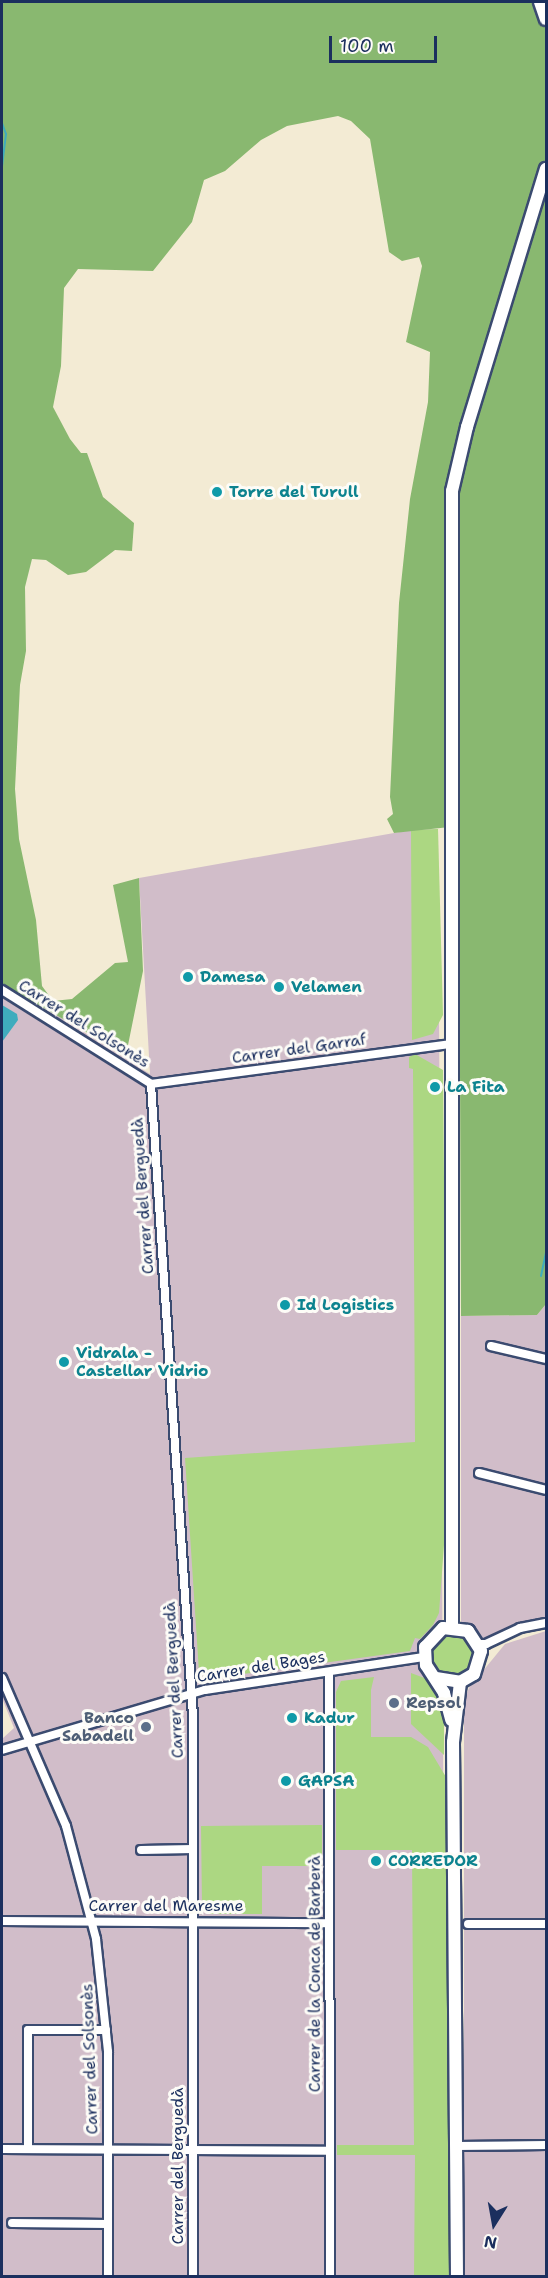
<!DOCTYPE html>
<html>
<head>
<meta charset="utf-8">
<style>
  body { margin:0 }
  #map { position:relative; width:548px; height:2278px; overflow:hidden; background:#f3ebd4; font-family:"Shantell Sans",sans-serif }
  div>[style] { position:absolute }
  .industrial>* { inset:0; background:#d1bdc9 }
  .green>* { inset:0; background:#acd782 }
  .round { border-radius:50% }
  .forest>* { inset:0; background:#89b870 }
  .water>* { inset:0; background:#3facbd }
  .stream>* { height:2px; margin:-1px; padding:0 1px; transform-origin:1px; border-radius:1px; background:#3facbd }
  .roads { filter:drop-shadow(2px 0 #3b4b70) drop-shadow(-2px 0 #3b4b70) drop-shadow(0 2px #3b4b70) drop-shadow(0 -2px #3b4b70) }
  .street>* { height:8px; margin:-4px; padding:0 4px; transform-origin:4px; border-radius:4px; background:#fff }
  .secondary>* { height:12px; margin:-6px; padding:0 6px; transform-origin:6px; border-radius:6px; background:#fff }
  .dots>* { width:16px; height:16px; translate:-50% -50%; box-sizing:border-box; border:3px solid #fdfcf7; border-radius:50% }
  span { translate:-50% -50%; white-space:nowrap; text-align:center; line-height:1.15; -webkit-text-stroke:6px #fdfcf7; paint-order:stroke }
  .culture-label { font-size:16px; color:#0d838f; font-weight:700 }
  .left { translate:0 -50%; text-align:left }
  .street-label { font-size:16px; color:#1b2f5e }
  .service-label { font-size:16px; color:#4e5e75; font-weight:700 }
  .right { translate:-100% -50%; text-align:right }
  .frame { position:absolute; inset:0; border:3px solid #1b2f5e; pointer-events:none }
  .north { position:absolute; left:464px; top:2194px; width:60px; height:60px; -webkit-text-stroke:4px #fdfcf7; paint-order:stroke; rotate:191deg; font-size:16px; font-weight:700; line-height:24px; text-align:center; color:#1b2f5e }
  .north::after { content:''; display:block; margin:auto; width:21px; height:27px; background:#1b2f5e; clip-path:polygon(50% 0,100% 100%,50% 72%,0 100%) }
  .scale { position:absolute; left:329px; top:36px; width:108px; height:27px; box-sizing:border-box; border:3px solid #1b2f5e; border-top:0; padding-left:8px; font-size:18px; line-height:21px; white-space:nowrap; color:#1b2f5e; -webkit-text-stroke:4px #fdfcf7; paint-order:stroke }
</style>
</head>
<body>
<div id="map">
  <div class="industrial">
    <div style="clip-path:polygon(438px 829px,446px 2276px,2px 2276px,2px 1739px,14px 1728px,2px 1698px,2px 980px,150px 1074px,139px 878px,411px 830px)"></div>
    <div style="clip-path:polygon(546px 1304px,546px 1623px,520px 1628px,486px 1644px,461px 1624px,461px 1316px,537px 1315px)"></div>
    <div style="clip-path:polygon(546px 1631px,546px 2276px,464px 2276px,464px 1700px,469px 1688px,505px 1644px)"></div>
  </div>
  <div class="green">
    <div style="clip-path:polygon(438px 829px,443px 1015px,433px 1034px,412px 1040px,411px 830px)"></div>
    <div style="clip-path:polygon(415px 1054px,443px 1070px,447px 1504px,439px 1613px,433px 1625px,420px 1639px,415px 1638px,410px 1651px,207px 1679px,199px 1672px,185px 1458px,415px 1442px,413px 1069px,409px 1068px,409px 1057px)"></div>
    <div class="round" style="left:431px;top:1634px;width:42px;height:42px"></div>
    <div style="clip-path:polygon(411px 1673px,427px 1679px,437px 1692px,444px 1712px,444px 1755px,411px 1724px)"></div>
    <div style="clip-path:polygon(374px 1677px,371px 1690px,371px 1737px,411px 1737px,428px 1747px,449px 1782px,451px 2276px,414px 2276px,415px 2155px,337px 2155px,337px 2145px,414px 2145px,412px 1850px,336px 1850px,336px 1692px,341px 1681px)"></div>
    <div style="clip-path:polygon(322px 1825px,322px 1866px,262px 1866px,262px 1914px,210px 1914px,202px 1906px,201px 1826px)"></div>
  </div>
  <div class="forest">
    <div style="clip-path:polygon(2px 2px,546px 2px,546px 1304px,537px 1315px,461px 1316px,459px 826px,394px 833px,387px 819px,393px 814px,390px 797px,399px 603px,410px 499px,428px 402px,430px 352px,406px 342px,422px 266px,419px 257px,402px 261px,389px 252px,370px 139px,351px 121px,338px 116px,287px 126px,261px 140px,225px 171px,204px 180px,192px 222px,153px 271px,78px 269px,64px 288px,61px 366px,53px 407px,70px 439px,81px 453px,87px 453px,103px 497px,134px 523px,132px 551px,115px 550px,86px 572px,68px 575px,46px 560px,32px 559px,25px 587px,26px 651px,20px 685px,15px 789px,19px 839px,36px 920px,42px 986px,53px 1001px,72px 999px,115px 963px,128px 962px,113px 885px,139px 878px,143px 971px,126px 1055px,2px 984px)"></div>
  </div>
  <div class="water">
    <div style="clip-path:polygon(2px 1005px,17px 1014px,18px 1020px,2px 1042px)"></div>
  </div>
  <div class="stream">
    <div style="left:2px;top:123px;width:12px;rotate:70deg"></div>
    <div style="left:6px;top:134px;width:34px;rotate:97deg"></div>
    <div style="left:541px;top:1276px;width:25px;rotate:-78deg"></div>
  </div>
  <div class="roads">
    <div class="street">
      <div style="left:2px;top:990px;width:176px;rotate:32.2deg"></div>
      <div style="left:151px;top:1084px;width:633px;rotate:86.2deg"></div>
      <div style="left:193px;top:1716px;width:560px;rotate:90deg"></div>
      <div style="left:151px;top:1084px;width:303px;rotate:-7.6deg"></div>
      <div style="left:491px;top:1346px;width:57px;rotate:13.3deg"></div>
      <div style="left:479px;top:1473px;width:69px;rotate:14.2deg"></div>
      <div style="left:479px;top:1644px;width:7px"></div>
      <div style="left:486px;top:1644px;width:38px;rotate:-25deg"></div>
      <div style="left:520px;top:1628px;width:26px;rotate:-11deg"></div>
      <div style="left:329px;top:1672px;width:604px;rotate:89.91deg"></div>
      <div style="left:2px;top:1678px;width:161px;rotate:66.6deg"></div>
      <div style="left:66px;top:1826px;width:117px;rotate:75.1deg"></div>
      <div style="left:96px;top:1939px;width:114px;rotate:83.9deg"></div>
      <div style="left:108px;top:2052px;width:224px;rotate:90deg"></div>
      <div style="left:2px;top:1750px;width:212px;rotate:-16.5deg"></div>
      <div style="left:205px;top:1690px;width:221px;rotate:-8.6deg"></div>
      <div style="left:141px;top:1850px;width:52px;rotate:-1.1deg"></div>
      <div style="left:2px;top:1921px;width:327px;rotate:0.4deg"></div>
      <div style="left:468px;top:1924px;width:78px"></div>
      <div style="left:456px;top:2146px;width:90px;rotate:-0.6deg"></div>
      <div style="left:2px;top:2149px;width:328px;rotate:0.3deg"></div>
      <div style="left:28px;top:2149px;width:119px;rotate:-90deg"></div>
      <div style="left:28px;top:2030px;width:78px"></div>
      <div style="left:12px;top:2223px;width:96px;rotate:0.6deg"></div>
    </div>
    <div class="secondary">
      <div style="left:540px;top:2px;width:18px;rotate:71deg"></div>
      <div style="left:452px;top:1626px;width:1135px;rotate:-90deg"></div>
      <div style="left:452px;top:491px;width:66px;rotate:-76.8deg"></div>
      <div style="left:467px;top:427px;width:270px;rotate:-73deg"></div>
      <div style="left:436px;top:1678px;width:24px;rotate:9deg"></div>
      <div style="left:460px;top:1682px;width:16px;rotate:-30deg"></div>
      <div style="left:474px;top:1674px;width:24px;rotate:-73deg"></div>
      <div style="left:481px;top:1651px;width:24px;rotate:-123deg"></div>
      <div style="left:468px;top:1631px;width:25px;rotate:-173deg"></div>
      <div style="left:443px;top:1628px;width:26px;rotate:133deg"></div>
      <div style="left:425px;top:1647px;width:18px;rotate:87deg"></div>
      <div style="left:426px;top:1665px;width:33px;rotate:57deg"></div>
      <div style="left:444px;top:1693px;width:28px;rotate:75deg"></div>
      <div style="left:457px;top:2276px;width:534px;rotate:-90.43deg"></div>
      <div style="left:453px;top:1742px;width:60px;rotate:-83.3deg"></div>
    </div>
  </div>
  <div class="dots">
    <div style="left:217px;top:492px;background:#0f9aa8"></div>
    <div style="left:188px;top:977px;background:#0f9aa8"></div>
    <div style="left:279px;top:987px;background:#0f9aa8"></div>
    <div style="left:435px;top:1087px;background:#0f9aa8"></div>
    <div style="left:285px;top:1305px;background:#0f9aa8"></div>
    <div style="left:64px;top:1362px;background:#0f9aa8"></div>
    <div style="left:394px;top:1703px;background:#5c6f8a"></div>
    <div style="left:292px;top:1718px;background:#0f9aa8"></div>
    <div style="left:146px;top:1727px;background:#5c6f8a"></div>
    <div style="left:286px;top:1781px;background:#0f9aa8"></div>
    <div style="left:376px;top:1861px;background:#0f9aa8"></div>
  </div>
  <div class="culture-label">
    <span class="left" style="left:229px;top:492px">Torre del Turull</span>
    <span class="left" style="left:200px;top:977px">Damesa</span>
    <span class="left" style="left:291px;top:987px">Velamen</span>
    <span class="left" style="left:447px;top:1087px">La Fita</span>
    <span class="left" style="left:297px;top:1305px">Id Logistics</span>
    <span class="left" style="left:76px;top:1362px">Vidrala -<br>Castellar Vidrio</span>
    <span class="left" style="left:304px;top:1718px">Kadur</span>
    <span class="left" style="left:298px;top:1781px">GAPSA</span>
    <span class="left" style="left:388px;top:1861px">CORREDOR</span>
  </div>
  <div class="street-label">
    <span style="left:84px;top:1024px;rotate:32deg">Carrer del Solsonès</span>
    <span style="left:299px;top:1049px;rotate:-8deg">Carrer del Garraf</span>
    <span style="left:143px;top:1196px;rotate:-94deg">Carrer del Berguedà</span>
    <span style="left:261px;top:1667px;rotate:-9deg">Carrer del Bages</span>
    <span style="left:174px;top:1680px;rotate:-93deg">Carrer del Berguedà</span>
    <span style="left:166px;top:1906px">Carrer del Maresme</span>
    <span style="left:315px;top:1974px;rotate:-90deg">Carrer de la Conca de Barberà</span>
    <span style="left:90px;top:2059px;rotate:-92deg">Carrer del Solsonès</span>
    <span style="left:178px;top:2166px;rotate:-90deg">Carrer del Berguedà</span>
  </div>
  <div class="service-label">
    <span class="left" style="left:406px;top:1703px">Repsol</span>
    <span class="right" style="left:134px;top:1727px">Banco<br>Sabadell</span>
  </div>
  <div class="frame"></div>
  <div class="north">N</div>
  <div class="scale">100 m</div>
</div>
</body>
</html>
